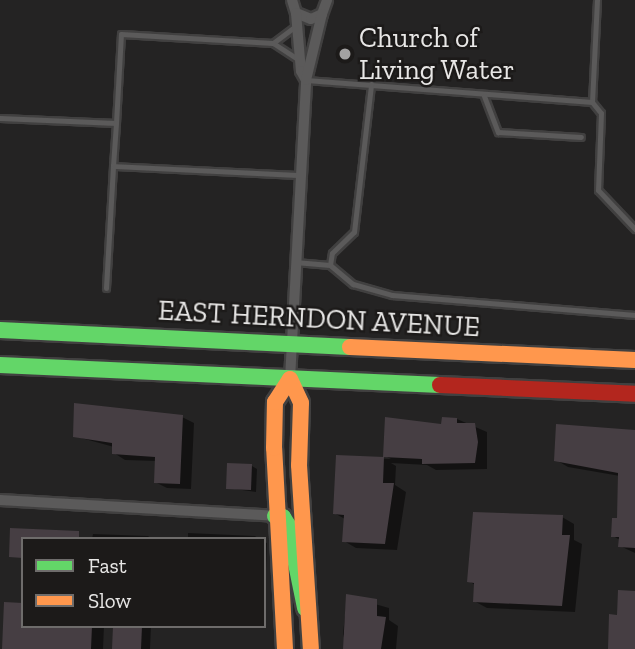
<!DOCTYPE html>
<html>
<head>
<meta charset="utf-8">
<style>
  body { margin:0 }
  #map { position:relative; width:635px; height:649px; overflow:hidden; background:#242323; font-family:"Zilla Slab",serif }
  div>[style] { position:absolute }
  .shadow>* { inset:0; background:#0007 }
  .building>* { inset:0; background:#463e43 }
  .roads { filter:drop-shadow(2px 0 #414040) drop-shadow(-2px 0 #414040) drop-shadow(0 2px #414040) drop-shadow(0 -2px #414040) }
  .lane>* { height:5px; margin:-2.5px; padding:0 2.5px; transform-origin:2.5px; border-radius:2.5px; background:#5b5a5a }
  .street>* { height:10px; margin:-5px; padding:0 5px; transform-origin:5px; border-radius:5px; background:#5b5a5a }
  .fast>* { height:16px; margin:-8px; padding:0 8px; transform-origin:8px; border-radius:8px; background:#63d668 }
  .slow>* { height:16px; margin:-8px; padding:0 8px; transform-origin:8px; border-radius:8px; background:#ff974d }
  .jam>* { height:16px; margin:-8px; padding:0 8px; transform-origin:8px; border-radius:8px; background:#b3261e }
  .dots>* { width:19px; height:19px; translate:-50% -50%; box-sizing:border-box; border:4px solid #1c1a19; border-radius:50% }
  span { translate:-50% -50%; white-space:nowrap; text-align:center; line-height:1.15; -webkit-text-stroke:5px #1c1a19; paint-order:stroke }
  .poi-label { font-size:28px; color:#e8e7e6 }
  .left { translate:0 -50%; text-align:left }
  .street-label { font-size:28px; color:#e8e7e6 }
  .legend { position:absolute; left:21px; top:537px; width:245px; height:91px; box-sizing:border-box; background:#1c1a19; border:2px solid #6e6c6b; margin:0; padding:9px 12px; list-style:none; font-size:21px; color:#e8e7e6 }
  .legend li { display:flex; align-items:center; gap:14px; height:35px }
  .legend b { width:35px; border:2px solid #6e6c6b }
</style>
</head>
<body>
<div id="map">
  <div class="shadow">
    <div style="clip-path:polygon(182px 417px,194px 423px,191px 489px,167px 488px,155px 482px,156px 461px,125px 460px,114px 453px,114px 447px,74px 436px)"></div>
    <div style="clip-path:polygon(457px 419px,487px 432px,487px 469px,436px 470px,427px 465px,391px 463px,396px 466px,395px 485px,406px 492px,397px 550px,356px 548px,344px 541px,345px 519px,334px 513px,338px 457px,391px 459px,385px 456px)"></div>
    <div style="clip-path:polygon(635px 431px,635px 553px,620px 546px,620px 540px,613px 536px,618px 520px,620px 476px,568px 467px,556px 460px)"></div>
    <div style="clip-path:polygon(252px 466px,257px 469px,256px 492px,228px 488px)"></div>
    <div style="clip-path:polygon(562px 517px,574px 524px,574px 540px,582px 544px,575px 612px,487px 608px,474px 601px,475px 585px,469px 581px)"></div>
    <div style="clip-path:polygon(188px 533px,255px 536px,259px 539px,188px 539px)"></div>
    <div style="clip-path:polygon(93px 534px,148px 536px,152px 539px,92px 539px)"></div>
    <div style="clip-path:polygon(264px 542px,267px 543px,265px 598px,264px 598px)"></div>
    <div style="clip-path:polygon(347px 596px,389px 608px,389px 620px,398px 626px,396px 649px,347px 649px,343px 634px)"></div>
    <div style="clip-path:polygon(23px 626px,104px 626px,103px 649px,3px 649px)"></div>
    <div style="clip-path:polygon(114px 626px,151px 626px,150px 649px,113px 649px)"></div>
  </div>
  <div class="building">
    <div style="clip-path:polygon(74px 403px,183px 415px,180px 484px,154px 483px,155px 457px,112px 454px,112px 443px,73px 437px)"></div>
    <div style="clip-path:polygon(385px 417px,441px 424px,442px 417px,457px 418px,457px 423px,475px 423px,478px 442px,475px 463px,422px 464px,422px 459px,383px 457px)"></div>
    <div style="clip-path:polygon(556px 424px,635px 430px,635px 548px,618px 547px,619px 537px,611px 537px,612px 518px,617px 518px,618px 473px,554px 461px)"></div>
    <div style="clip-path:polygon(336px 455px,384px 457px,383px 483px,394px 483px,385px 544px,342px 542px,344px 515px,333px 514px)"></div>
    <div style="clip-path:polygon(227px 463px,252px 464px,251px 490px,226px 489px)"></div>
    <div style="clip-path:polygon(473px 512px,563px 515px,562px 535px,570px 535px,562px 606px,473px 602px,474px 583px,467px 582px)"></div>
    <div style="clip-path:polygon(10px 528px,79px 531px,79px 539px,23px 539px,23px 558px,9px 557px)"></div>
    <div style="clip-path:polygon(618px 590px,635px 591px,635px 649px,608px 649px,609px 614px,617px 615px)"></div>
    <div style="clip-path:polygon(346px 594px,377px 599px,377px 616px,386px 617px,381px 649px,343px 649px)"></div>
    <div style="clip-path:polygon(4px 602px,23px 603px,23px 626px,92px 626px,91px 649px,2px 649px)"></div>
    <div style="clip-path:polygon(113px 626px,142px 626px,141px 649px,112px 649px)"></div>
  </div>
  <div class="roads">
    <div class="lane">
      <div style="left:597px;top:0;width:102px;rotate:92.8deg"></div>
      <div style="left:592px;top:102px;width:14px;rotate:51deg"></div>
      <div style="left:601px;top:113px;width:77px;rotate:92.2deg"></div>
      <div style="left:598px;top:190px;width:54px;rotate:46.5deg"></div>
      <div style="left:297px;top:25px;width:30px;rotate:143deg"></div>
      <div style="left:273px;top:43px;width:30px;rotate:33deg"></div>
      <div style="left:306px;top:80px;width:287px;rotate:4.4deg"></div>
      <div style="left:484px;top:96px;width:39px;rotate:69deg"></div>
      <div style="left:498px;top:132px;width:83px;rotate:3.4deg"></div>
      <div style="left:0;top:118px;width:116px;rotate:2.5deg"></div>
      <div style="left:116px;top:123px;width:89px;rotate:-86.8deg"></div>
      <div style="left:121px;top:34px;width:152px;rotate:3.4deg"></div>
      <div style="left:113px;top:166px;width:43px;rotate:-86deg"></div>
      <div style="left:295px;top:262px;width:35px;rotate:5deg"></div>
      <div style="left:330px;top:265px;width:30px;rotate:40deg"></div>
      <div style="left:353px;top:284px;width:41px;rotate:15.8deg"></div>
      <div style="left:392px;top:295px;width:244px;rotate:4.7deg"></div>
      <div style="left:330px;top:265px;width:12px;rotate:-81deg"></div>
      <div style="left:332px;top:253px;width:30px;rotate:-44deg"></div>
      <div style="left:354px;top:232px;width:149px;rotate:-83.4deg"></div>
      <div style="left:106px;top:288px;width:122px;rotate:-86.7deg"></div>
      <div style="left:113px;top:166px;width:187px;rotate:2.8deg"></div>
    </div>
    <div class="street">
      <div style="left:292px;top:0;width:14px;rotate:73deg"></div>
      <div style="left:296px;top:13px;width:16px;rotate:22deg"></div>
      <div style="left:311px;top:19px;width:12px;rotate:-24deg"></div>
      <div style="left:322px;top:14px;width:15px;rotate:-70deg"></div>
      <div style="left:296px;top:13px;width:58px;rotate:85.1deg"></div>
      <div style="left:301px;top:71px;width:10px;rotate:61deg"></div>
      <div style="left:290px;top:379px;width:299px;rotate:-86.9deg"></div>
      <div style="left:306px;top:80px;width:68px;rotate:-76.4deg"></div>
      <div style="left:0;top:500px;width:275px;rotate:3.3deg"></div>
    </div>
    <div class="fast">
      <div style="left:0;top:330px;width:350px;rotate:2.8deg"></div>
      <div style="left:0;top:365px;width:440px;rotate:2.6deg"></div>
      <div style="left:275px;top:516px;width:8px;rotate:7deg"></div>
      <div style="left:283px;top:517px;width:9px;rotate:58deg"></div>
      <div style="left:288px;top:525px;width:85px;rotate:78.4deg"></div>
    </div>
    <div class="slow">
      <div style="left:350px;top:347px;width:285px;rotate:2.6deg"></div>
      <div style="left:290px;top:379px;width:26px;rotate:65deg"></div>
      <div style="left:301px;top:403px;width:62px;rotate:91.8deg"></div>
      <div style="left:299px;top:465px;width:184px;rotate:86.3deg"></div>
      <div style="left:285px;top:649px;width:201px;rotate:-93.1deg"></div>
      <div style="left:274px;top:448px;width:46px;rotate:-88.8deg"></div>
      <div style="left:275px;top:402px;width:27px;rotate:-57deg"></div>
    </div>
    <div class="jam">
      <div style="left:440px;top:385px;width:195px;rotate:2.6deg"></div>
    </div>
  </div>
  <div class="dots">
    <div style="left:345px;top:54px;background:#a3a2a2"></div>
  </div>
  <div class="poi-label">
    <span class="left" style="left:359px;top:54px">Church of<br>Living Water</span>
  </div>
  <div class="street-label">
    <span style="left:319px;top:319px;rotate:3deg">EAST HERNDON AVENUE</span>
  </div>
  <ul class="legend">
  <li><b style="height:9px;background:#63d668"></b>Fast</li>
  <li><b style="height:9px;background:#ff974d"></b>Slow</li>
  </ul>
</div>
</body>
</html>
